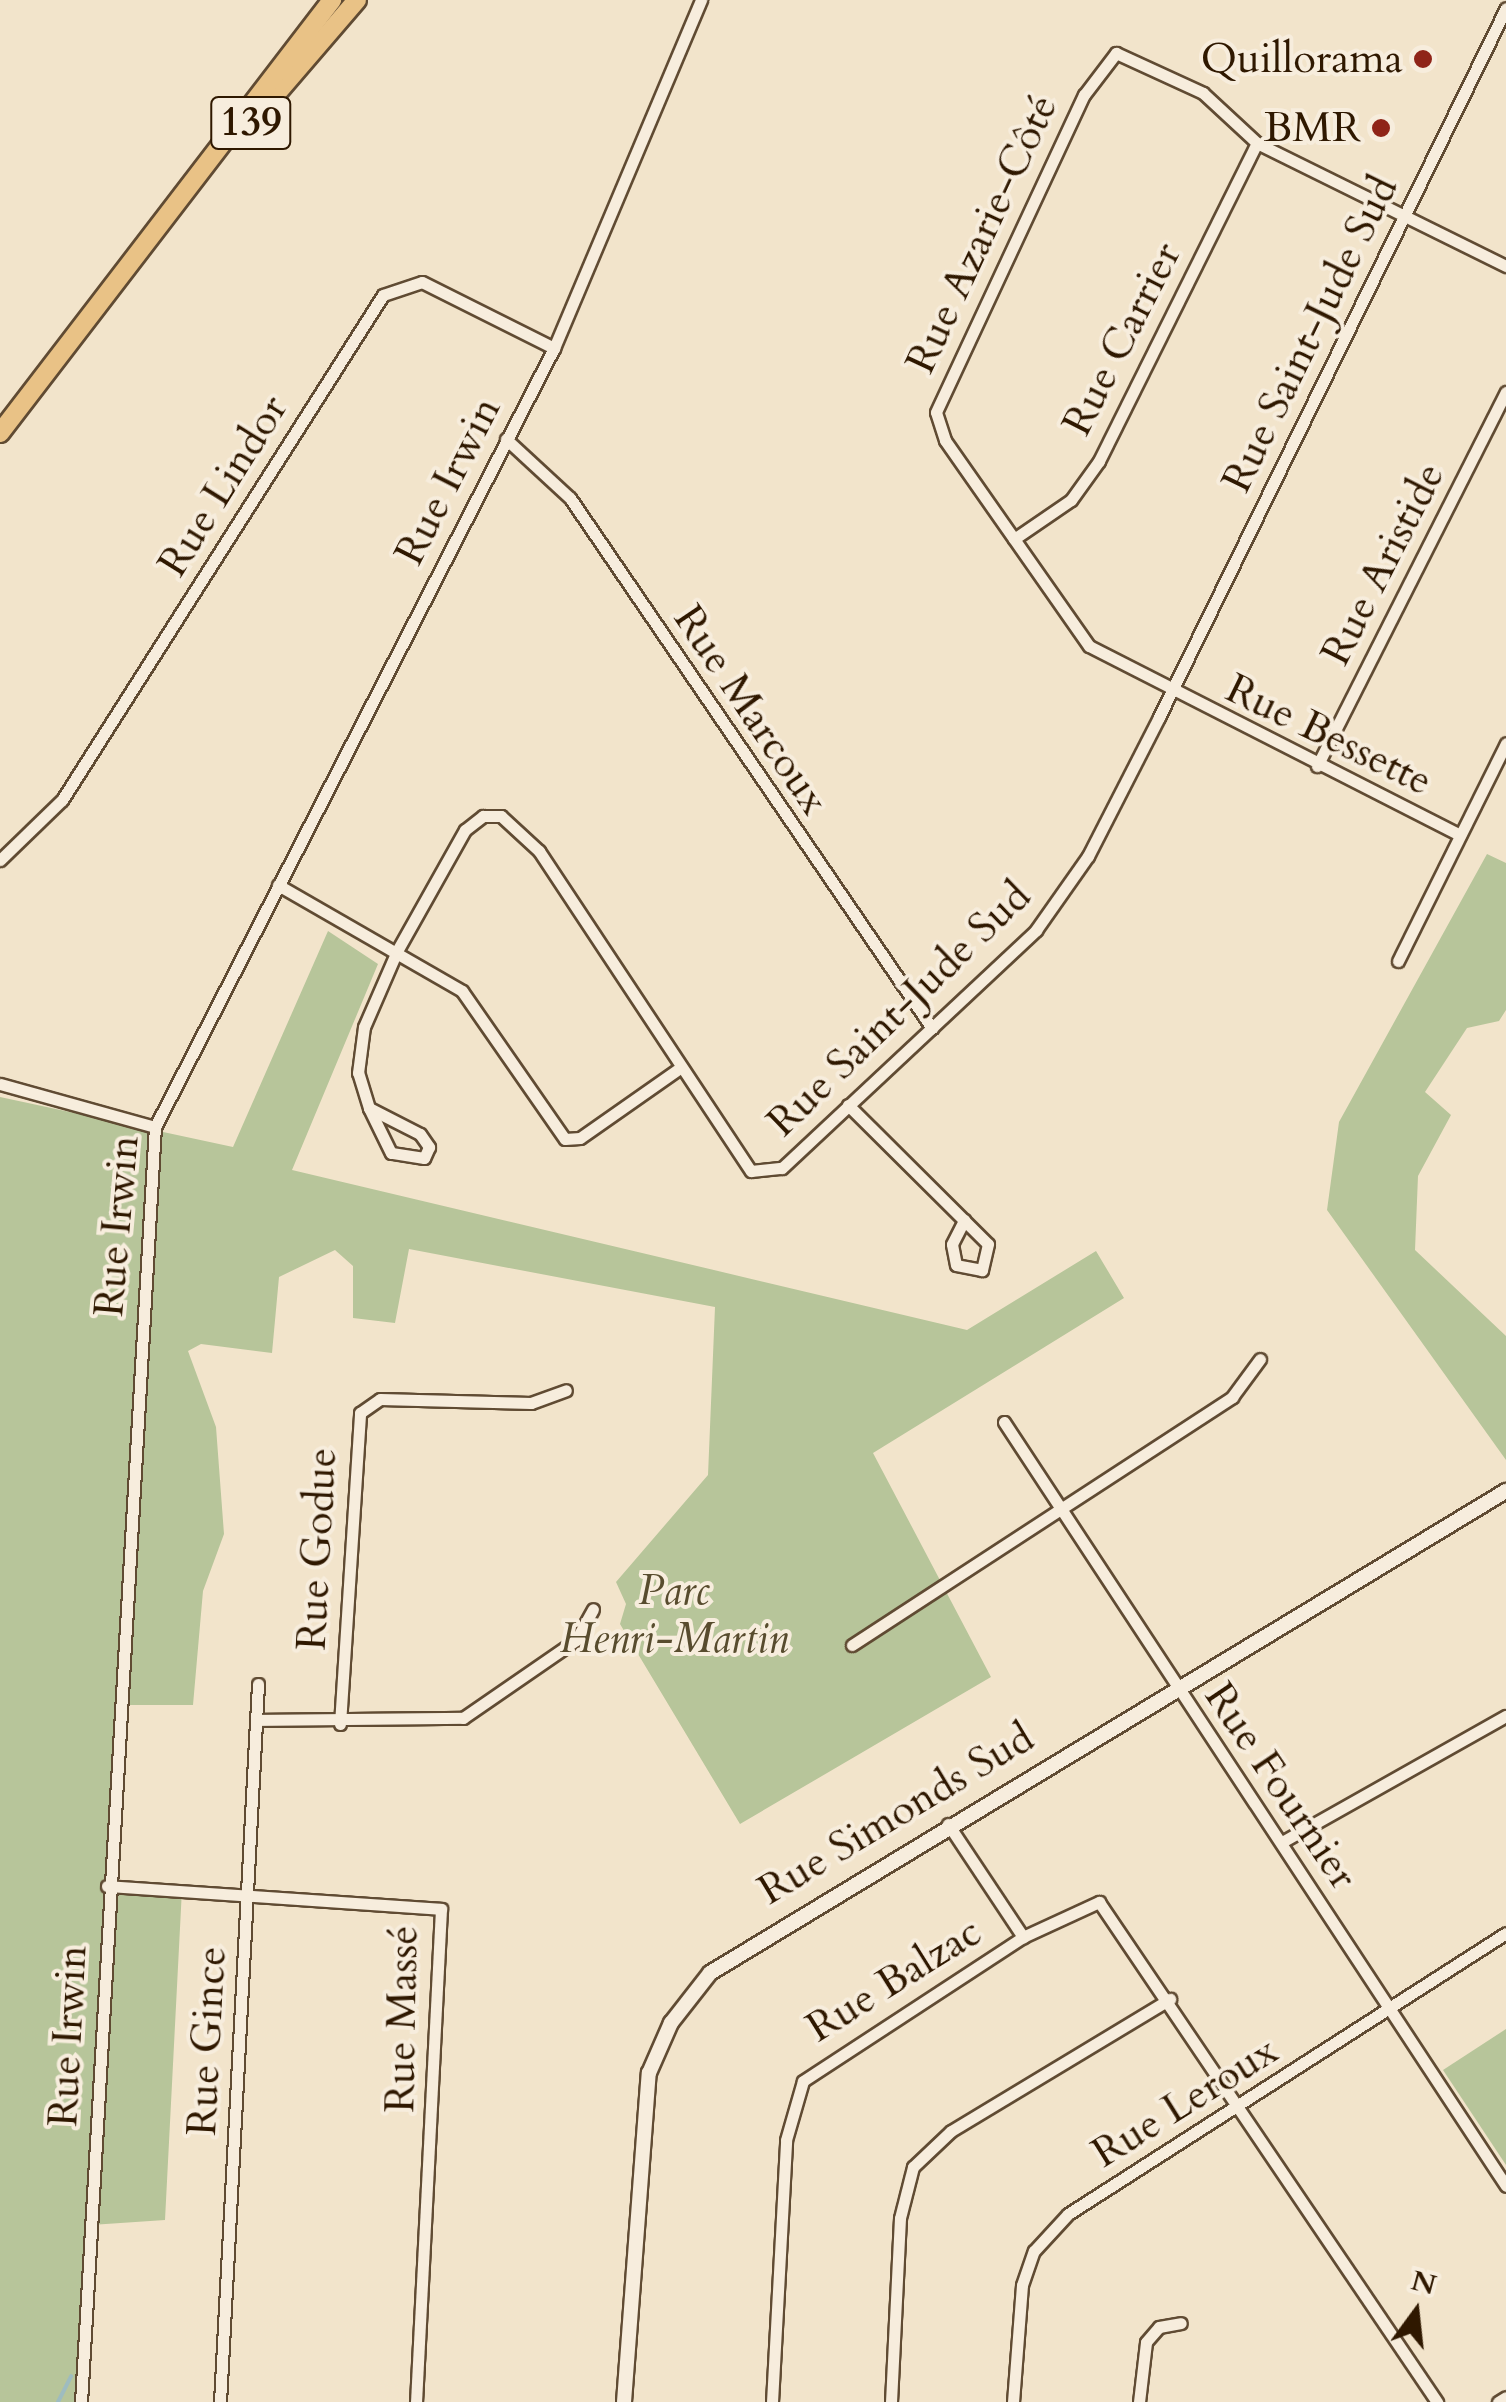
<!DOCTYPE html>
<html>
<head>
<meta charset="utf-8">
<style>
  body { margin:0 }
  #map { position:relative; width:1506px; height:2402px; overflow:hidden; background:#f2e4cb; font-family:Cardo,serif }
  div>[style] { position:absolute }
  .green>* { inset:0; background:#b7c59a }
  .stream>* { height:4px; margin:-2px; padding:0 2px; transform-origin:2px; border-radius:2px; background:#9ebcc0 }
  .roads { filter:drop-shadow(2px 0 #604b33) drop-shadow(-2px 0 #604b33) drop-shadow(0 2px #604b33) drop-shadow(0 -2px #604b33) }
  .minor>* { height:11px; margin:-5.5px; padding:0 5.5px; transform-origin:5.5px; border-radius:5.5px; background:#f7eddd }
  .tertiary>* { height:14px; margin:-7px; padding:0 7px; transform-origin:7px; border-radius:7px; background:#f7eddd }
  .trunk>* { height:18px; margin:-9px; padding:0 9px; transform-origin:9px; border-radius:9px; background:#e9c286 }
  .dots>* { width:28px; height:28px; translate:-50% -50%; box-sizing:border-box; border:5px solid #f7eddd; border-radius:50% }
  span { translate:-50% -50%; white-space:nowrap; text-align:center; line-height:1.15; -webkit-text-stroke:8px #f7eddd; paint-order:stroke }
  .shield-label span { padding:2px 8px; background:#f7eddd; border:2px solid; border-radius:8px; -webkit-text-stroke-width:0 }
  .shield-label { font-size:40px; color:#2f1800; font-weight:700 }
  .poi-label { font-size:42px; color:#2f1800 }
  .right { translate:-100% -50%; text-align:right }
  .street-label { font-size:42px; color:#2f1800 }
  .park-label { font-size:42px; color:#584c2e; font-style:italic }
  .north { position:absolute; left:1366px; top:2262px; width:100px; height:100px; -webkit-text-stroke:8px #f7eddd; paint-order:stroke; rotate:15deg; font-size:28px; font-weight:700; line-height:40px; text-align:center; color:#2f1800 }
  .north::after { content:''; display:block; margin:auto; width:35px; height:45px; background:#2f1800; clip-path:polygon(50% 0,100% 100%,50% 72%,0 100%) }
</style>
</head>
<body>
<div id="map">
  <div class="green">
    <div style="clip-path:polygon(1487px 854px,1506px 863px,1506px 1010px,1499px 1021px,1467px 1028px,1425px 1092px,1451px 1115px,1418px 1176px,1415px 1250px,1506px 1336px,1506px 1460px,1327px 1210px,1339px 1122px)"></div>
    <div style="clip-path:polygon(328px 931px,378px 964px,292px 1170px,967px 1330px,1096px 1251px,1124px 1298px,873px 1453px,991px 1677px,740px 1824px,620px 1624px,626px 1604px,616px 1582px,708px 1475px,715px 1307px,409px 1249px,395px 1323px,353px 1318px,353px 1266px,335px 1250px,279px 1277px,272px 1353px,201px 1344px,188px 1351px,216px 1427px,224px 1534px,203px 1591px,193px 1705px,118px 1705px,107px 1885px,182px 1889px,165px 2220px,91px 2225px,81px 2402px,0 2402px,0 1097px,233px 1147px)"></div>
    <div style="clip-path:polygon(1506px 2029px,1506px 2165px,1443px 2070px)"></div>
  </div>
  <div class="stream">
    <div style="left:58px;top:2402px;width:29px;rotate:-63deg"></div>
  </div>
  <div class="roads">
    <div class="minor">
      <div style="left:506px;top:439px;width:87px;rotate:42.7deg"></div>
      <div style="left:570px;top:498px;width:642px;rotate:55.67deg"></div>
      <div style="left:1014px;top:539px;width:69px;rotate:-34.4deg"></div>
      <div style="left:1071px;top:500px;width:48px;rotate:-54.3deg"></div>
      <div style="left:1099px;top:461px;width:355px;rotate:-63.6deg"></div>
      <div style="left:1317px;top:766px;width:419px;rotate:-63.2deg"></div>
      <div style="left:1460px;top:835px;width:416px;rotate:-153deg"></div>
      <div style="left:1089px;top:646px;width:251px;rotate:-125deg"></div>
      <div style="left:945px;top:440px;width:29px;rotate:-108deg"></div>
      <div style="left:936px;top:412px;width:350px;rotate:-65deg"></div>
      <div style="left:1084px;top:95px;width:53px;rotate:-52.7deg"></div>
      <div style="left:1116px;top:53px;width:96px;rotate:24.7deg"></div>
      <div style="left:1203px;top:93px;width:74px;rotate:42.8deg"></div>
      <div style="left:1257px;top:143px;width:278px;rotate:26.3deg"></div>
      <div style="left:0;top:860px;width:86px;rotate:-44.1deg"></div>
      <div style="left:62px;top:800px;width:598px;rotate:-57.56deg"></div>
      <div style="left:383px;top:295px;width:41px;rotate:-18.4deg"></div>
      <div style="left:422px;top:282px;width:148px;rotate:26.6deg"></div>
      <div style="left:278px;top:885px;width:212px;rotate:29.9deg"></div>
      <div style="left:462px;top:991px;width:180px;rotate:55.2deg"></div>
      <div style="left:565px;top:1139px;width:15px;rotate:-4deg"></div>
      <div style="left:580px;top:1138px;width:118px;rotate:-35deg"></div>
      <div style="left:1398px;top:961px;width:243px;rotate:-63.6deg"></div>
      <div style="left:0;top:1084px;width:161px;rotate:15.5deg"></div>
      <div style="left:848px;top:1105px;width:197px;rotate:44.8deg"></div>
      <div style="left:988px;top:1244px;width:27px;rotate:103deg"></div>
      <div style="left:982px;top:1270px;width:26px;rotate:-169deg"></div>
      <div style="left:956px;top:1265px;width:21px;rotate:-101deg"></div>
      <div style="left:952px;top:1244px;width:27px;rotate:-63deg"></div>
      <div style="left:369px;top:1108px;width:57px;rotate:27deg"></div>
      <div style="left:420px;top:1134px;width:16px;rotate:55deg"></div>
      <div style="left:429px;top:1147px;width:12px;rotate:114deg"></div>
      <div style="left:424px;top:1158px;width:33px;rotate:-171deg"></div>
      <div style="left:391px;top:1153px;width:50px;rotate:-116.1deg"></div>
      <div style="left:369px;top:1108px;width:37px;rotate:-107deg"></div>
      <div style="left:358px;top:1073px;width:46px;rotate:-82.6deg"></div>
      <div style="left:364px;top:1027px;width:83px;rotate:-66.5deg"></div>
      <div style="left:397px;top:951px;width:139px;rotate:-60.7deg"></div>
      <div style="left:465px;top:830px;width:23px;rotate:-38deg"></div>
      <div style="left:483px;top:816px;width:18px"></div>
      <div style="left:501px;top:816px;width:52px;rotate:42.6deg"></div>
      <div style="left:539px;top:851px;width:384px;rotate:56.5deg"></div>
      <div style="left:751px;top:1171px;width:31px;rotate:-6deg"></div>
      <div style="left:782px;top:1168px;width:348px;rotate:-43.1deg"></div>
      <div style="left:1036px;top:930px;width:90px;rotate:-54.9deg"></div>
      <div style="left:1088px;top:856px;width:156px;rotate:-62.9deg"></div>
      <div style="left:1159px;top:717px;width:789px;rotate:-63.92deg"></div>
      <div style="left:1004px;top:1422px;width:914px;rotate:56.69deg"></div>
      <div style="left:852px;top:1645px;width:454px;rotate:-33.1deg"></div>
      <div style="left:1232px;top:1397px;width:47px;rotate:-53.6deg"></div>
      <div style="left:256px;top:1720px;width:207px;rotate:-0.6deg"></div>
      <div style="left:463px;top:1718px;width:137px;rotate:-34.6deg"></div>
      <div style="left:576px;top:1640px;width:35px;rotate:-61deg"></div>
      <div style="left:340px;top:1724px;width:312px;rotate:-86.3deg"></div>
      <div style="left:360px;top:1413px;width:24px;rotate:-35deg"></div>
      <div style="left:380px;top:1399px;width:151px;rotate:1.5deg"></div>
      <div style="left:531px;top:1403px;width:37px;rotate:-20deg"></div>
      <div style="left:948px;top:1824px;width:136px;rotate:56.4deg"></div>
      <div style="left:1282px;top:1842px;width:257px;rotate:-29.4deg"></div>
      <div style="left:107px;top:1886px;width:335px;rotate:3.9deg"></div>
      <div style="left:441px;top:1909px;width:494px;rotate:92.9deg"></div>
      <div style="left:81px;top:2402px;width:1277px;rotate:-86.68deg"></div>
      <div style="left:155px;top:1127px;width:875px;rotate:-62.88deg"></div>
      <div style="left:554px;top:348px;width:378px;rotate:-67.1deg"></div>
      <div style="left:220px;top:2402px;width:719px;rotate:-86.97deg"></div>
      <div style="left:772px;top:2402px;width:262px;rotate:-86.9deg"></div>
      <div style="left:786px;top:2140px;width:61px;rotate:-73.9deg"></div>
      <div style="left:803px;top:2081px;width:263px;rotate:-33.2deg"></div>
      <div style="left:1023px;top:1937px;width:84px;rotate:-24.7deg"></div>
      <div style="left:1099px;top:1902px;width:604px;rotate:55.94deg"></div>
      <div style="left:891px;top:2402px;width:184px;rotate:-87.2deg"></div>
      <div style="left:900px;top:2218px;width:53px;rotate:-75.7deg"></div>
      <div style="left:913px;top:2167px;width:52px;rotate:-43.5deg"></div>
      <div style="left:951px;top:2131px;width:256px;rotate:-31.1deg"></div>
      <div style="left:1013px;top:2402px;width:117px;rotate:-85.6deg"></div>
      <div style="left:1022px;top:2285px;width:36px;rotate:-71deg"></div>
      <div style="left:1034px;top:2251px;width:50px;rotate:-47.4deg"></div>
      <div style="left:1068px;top:2214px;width:520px;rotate:-32.68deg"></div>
      <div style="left:1139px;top:2402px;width:60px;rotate:-83.3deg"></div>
      <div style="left:1146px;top:2342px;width:20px;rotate:-49deg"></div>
      <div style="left:1159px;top:2327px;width:22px;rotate:-10deg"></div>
      <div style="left:1498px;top:2402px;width:9px;rotate:-32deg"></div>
    </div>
    <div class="tertiary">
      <div style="left:624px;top:2402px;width:330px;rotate:-85.7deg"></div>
      <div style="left:649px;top:2073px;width:55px;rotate:-66.3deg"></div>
      <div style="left:671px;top:2023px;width:63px;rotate:-52deg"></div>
      <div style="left:710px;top:1973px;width:931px;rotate:-31.2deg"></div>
    </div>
    <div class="trunk">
      <div style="left:260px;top:113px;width:149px;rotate:-49.4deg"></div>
      <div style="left:0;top:433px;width:546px;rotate:-52.52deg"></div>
    </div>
  </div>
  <div class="dots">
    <div style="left:1423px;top:59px;background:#8f2418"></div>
    <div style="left:1381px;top:128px;background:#8f2418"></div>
  </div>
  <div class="shield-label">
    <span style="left:251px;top:123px">139</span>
  </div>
  <div class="poi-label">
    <span class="right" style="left:1403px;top:59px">Quillorama</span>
    <span class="right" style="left:1361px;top:128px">BMR</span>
  </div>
  <div class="street-label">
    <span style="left:982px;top:234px;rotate:-65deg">Rue Azarie-Côté</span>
    <span style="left:1310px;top:334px;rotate:-64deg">Rue Saint-Jude Sud</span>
    <span style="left:1122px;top:339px;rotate:-63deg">Rue Carrier</span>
    <span style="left:448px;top:481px;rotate:-63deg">Rue Irwin</span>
    <span style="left:223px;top:486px;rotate:-58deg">Rue Lindor</span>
    <span style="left:1383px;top:564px;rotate:-63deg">Rue Aristide</span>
    <span style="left:751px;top:710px;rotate:56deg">Rue Marcoux</span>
    <span style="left:1329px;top:735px;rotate:26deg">Rue Bessette</span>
    <span style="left:899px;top:1009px;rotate:-44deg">Rue Saint-Jude Sud</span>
    <span style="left:117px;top:1226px;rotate:-85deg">Rue Irwin</span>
    <span style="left:317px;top:1549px;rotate:-87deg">Rue Godue</span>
    <span style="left:1281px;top:1786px;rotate:56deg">Rue Fournier</span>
    <span style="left:896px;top:1814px;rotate:-31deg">Rue Simonds Sud</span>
    <span style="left:894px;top:1980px;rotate:-32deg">Rue Balzac</span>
    <span style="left:402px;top:2019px;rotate:-89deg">Rue Massé</span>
    <span style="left:68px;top:2036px;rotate:-87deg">Rue Irwin</span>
    <span style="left:207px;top:2041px;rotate:-87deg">Rue Gince</span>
    <span style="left:1185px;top:2102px;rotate:-32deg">Rue Leroux</span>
  </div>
  <div class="park-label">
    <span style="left:674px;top:1615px">Parc<br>Henri-Martin</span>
  </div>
  <div class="north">N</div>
</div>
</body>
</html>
